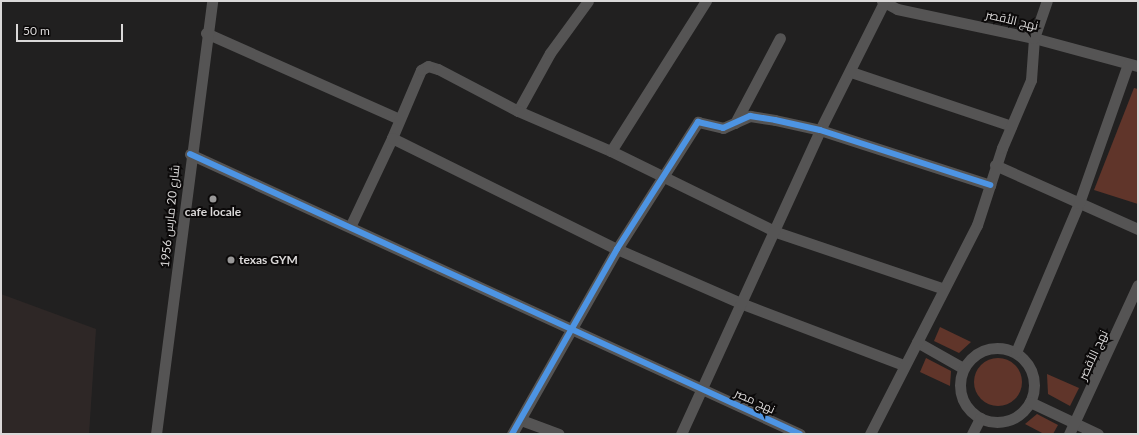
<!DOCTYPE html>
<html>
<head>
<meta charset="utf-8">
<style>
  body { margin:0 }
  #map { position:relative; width:1139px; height:435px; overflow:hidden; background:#212020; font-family:Lato,Cairo,sans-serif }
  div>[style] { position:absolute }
  .built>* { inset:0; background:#2e2726 }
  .green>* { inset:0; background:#60352a }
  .round { border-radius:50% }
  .street>* { height:11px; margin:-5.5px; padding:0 5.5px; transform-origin:5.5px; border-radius:5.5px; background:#555454 }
  .street>.ring { margin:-5.5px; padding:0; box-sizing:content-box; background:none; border:11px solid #555454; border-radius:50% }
  .cycleway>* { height:6px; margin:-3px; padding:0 3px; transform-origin:3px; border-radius:3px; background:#4d94e3 }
  .dots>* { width:11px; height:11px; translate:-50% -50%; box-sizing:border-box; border:2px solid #0b0909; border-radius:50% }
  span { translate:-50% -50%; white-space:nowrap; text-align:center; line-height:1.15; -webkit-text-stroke:4px #0b0909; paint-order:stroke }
  .street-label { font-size:12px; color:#dad8d8 }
  .poi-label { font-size:12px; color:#dad8d8; font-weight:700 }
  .left { translate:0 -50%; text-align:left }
  .frame { position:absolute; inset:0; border:2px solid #dad8d8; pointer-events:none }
  .scale { position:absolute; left:16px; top:24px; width:107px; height:18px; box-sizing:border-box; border:2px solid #dad8d8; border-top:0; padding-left:5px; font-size:12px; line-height:14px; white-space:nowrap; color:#dad8d8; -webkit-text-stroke:3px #0b0909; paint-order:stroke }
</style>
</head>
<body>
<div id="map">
  <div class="built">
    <div style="clip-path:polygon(1px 294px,96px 329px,89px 434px,1px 434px)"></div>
  </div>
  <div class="green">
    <div style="clip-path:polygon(1134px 88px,1138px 89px,1138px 204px,1094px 190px)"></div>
    <div style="clip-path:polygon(940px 327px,971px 342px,959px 353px,934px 341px)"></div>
    <div style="clip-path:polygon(926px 358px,951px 371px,950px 386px,920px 372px)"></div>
    <div class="round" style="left:974px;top:358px;width:48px;height:48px"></div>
    <div style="clip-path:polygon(1047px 374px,1079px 388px,1070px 406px,1048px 394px)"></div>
    <div style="clip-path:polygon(1037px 414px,1058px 425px,1053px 434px,1044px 434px,1025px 424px)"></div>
  </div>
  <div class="street">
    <div style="left:882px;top:1px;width:17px;rotate:28deg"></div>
    <div style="left:897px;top:9px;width:140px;rotate:12deg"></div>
    <div style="left:1034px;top:38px;width:108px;rotate:15.1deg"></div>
    <div style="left:206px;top:33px;width:211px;rotate:24deg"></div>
    <div style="left:851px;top:72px;width:169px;rotate:18.6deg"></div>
    <div style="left:518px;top:111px;width:66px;rotate:-61.1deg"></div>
    <div style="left:550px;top:53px;width:64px;rotate:-53.8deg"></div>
    <div style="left:735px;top:123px;width:96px;rotate:-62.1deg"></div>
    <div style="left:392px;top:138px;width:74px;rotate:-66.9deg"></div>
    <div style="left:421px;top:70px;width:8px;rotate:-30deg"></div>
    <div style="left:428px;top:66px;width:10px;rotate:17deg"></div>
    <div style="left:438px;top:69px;width:90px;rotate:27.7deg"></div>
    <div style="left:518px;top:111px;width:101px;rotate:23.3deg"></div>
    <div style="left:611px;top:151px;width:184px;rotate:26.1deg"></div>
    <div style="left:776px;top:232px;width:177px;rotate:18.7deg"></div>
    <div style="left:611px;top:151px;width:178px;rotate:-57.7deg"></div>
    <div style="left:190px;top:154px;width:671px;rotate:24.66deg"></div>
    <div style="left:995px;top:165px;width:157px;rotate:24.1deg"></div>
    <div style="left:350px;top:227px;width:98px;rotate:-64.7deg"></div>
    <div style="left:392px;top:138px;width:251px;rotate:26.3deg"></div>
    <div style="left:617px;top:249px;width:137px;rotate:23.6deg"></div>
    <div style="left:743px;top:304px;width:172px;rotate:20.8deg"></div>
    <div style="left:917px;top:342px;width:53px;rotate:29.5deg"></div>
    <div class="ring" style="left:960px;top:348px;width:63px;height:63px"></div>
    <div style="left:1016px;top:352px;width:162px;rotate:-67.1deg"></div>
    <div style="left:1079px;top:203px;width:147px;rotate:-70.6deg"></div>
    <div style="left:1030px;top:402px;width:75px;rotate:25.2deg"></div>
    <div style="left:521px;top:420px;width:40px;rotate:20.2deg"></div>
    <div style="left:156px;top:434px;width:437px;rotate:-82.6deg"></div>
    <div style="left:512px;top:434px;width:213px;rotate:-60.4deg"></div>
    <div style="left:617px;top:249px;width:151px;rotate:-57.5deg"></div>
    <div style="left:698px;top:122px;width:26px;rotate:13deg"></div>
    <div style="left:723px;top:128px;width:30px;rotate:-24deg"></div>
    <div style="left:750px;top:116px;width:25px;rotate:9deg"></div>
    <div style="left:775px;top:120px;width:46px;rotate:12.5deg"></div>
    <div style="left:820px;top:130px;width:179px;rotate:17.9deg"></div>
    <div style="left:681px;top:434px;width:334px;rotate:-65.4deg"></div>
    <div style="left:820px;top:130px;width:141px;rotate:-63.4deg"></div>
    <div style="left:870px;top:434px;width:235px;rotate:-62.9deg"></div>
    <div style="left:977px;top:225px;width:81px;rotate:-72deg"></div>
    <div style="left:1002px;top:148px;width:74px;rotate:-66.9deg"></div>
    <div style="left:1031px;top:80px;width:42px;rotate:-85.9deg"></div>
    <div style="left:1034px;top:38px;width:39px;rotate:-71deg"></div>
    <div style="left:972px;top:434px;width:18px;rotate:-63deg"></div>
    <div style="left:1069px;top:434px;width:164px;rotate:-65.2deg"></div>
  </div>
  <div class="cycleway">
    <div style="left:190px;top:154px;width:671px;rotate:24.66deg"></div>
    <div style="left:512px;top:434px;width:213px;rotate:-60.4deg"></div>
    <div style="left:617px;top:249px;width:151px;rotate:-57.5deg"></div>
    <div style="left:698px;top:122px;width:26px;rotate:13deg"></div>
    <div style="left:723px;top:128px;width:30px;rotate:-24deg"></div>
    <div style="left:750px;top:116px;width:25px;rotate:9deg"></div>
    <div style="left:775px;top:120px;width:46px;rotate:12.5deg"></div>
    <div style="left:820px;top:130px;width:179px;rotate:17.9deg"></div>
  </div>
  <div class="dots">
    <div style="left:213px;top:199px;background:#999898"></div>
    <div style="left:231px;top:260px;background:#999898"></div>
  </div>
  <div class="street-label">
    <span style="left:1012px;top:20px;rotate:13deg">نهج الأقصر</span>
    <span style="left:170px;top:216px;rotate:-84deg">شارع 20 مارس 1956</span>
    <span style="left:1093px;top:355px;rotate:-65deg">نهج الأقصر</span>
    <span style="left:755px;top:401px;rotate:25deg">نهج مصر</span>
  </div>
  <div class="poi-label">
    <span style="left:213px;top:212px">cafe locale</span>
    <span class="left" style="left:239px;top:260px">texas GYM</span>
  </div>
  <div class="frame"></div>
  <div class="scale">50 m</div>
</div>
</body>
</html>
